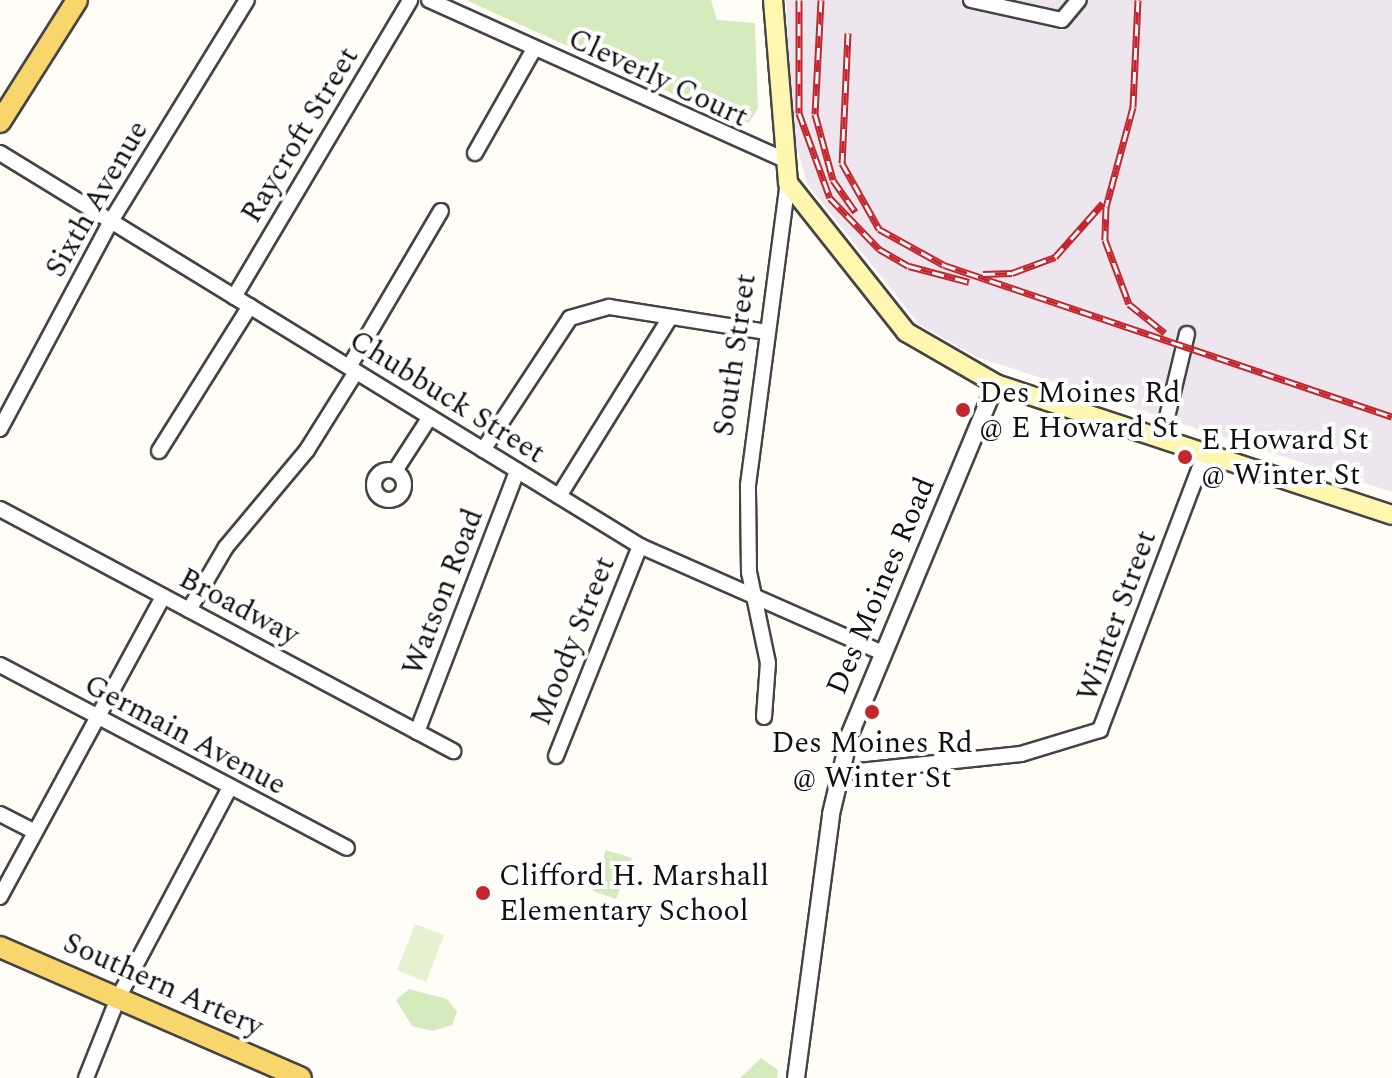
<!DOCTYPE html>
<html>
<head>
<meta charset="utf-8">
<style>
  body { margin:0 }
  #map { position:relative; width:1392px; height:1078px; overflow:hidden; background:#fffdf5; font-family:Spectral,serif }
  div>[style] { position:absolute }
  .industrial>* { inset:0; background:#eee6ef }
  .green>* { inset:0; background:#d5ebbd }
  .pitch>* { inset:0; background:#e6f2cf }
  .roads { filter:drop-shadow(2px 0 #444) drop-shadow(-2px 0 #444) drop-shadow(0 2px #444) drop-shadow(0 -2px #444) }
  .minor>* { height:14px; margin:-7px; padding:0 7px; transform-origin:7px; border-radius:7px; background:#fff }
  .minor>.ring { margin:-7px; padding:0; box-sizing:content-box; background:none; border:14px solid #fff; border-radius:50% }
  .tertiary>* { height:16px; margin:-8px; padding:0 8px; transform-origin:8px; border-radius:8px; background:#fff }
  .secondary>* { height:18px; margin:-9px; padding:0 9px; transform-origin:9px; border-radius:9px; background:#fff6b0 }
  .primary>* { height:20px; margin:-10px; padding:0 10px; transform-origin:10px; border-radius:10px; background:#f9d66b }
  .rail>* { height:7px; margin-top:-3.5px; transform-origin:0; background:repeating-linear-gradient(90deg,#fff 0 12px,#c4262e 0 24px); box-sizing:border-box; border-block:2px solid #c4262e }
  .dots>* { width:22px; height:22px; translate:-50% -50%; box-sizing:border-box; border:4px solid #fff; border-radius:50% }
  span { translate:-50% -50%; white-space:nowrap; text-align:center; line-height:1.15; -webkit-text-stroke:8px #fff; paint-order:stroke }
  .street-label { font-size:30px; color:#111 }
  .poi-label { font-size:30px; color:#111 }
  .left { translate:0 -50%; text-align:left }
</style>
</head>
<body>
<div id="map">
  <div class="industrial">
    <div style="clip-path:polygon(786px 0,1392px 0,1392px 492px,977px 357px,920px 325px,807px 184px,792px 129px)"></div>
  </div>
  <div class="green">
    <div style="clip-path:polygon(466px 0,711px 0,717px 20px,755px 23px,758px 108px,749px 123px,733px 121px)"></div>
    <div style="clip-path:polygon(606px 850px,632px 858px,616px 899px,593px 891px)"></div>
    <div style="clip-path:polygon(409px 989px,447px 999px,457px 1012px,452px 1025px,432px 1031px,412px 1026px,396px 1000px)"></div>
    <div style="clip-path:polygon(761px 1058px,778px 1070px,777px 1078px,740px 1078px)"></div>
  </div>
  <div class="pitch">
    <div style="clip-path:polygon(415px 924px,444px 935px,426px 982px,397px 970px)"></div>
  </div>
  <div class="roads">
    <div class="minor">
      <div style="left:429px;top:0;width:386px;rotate:24.2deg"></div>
      <div style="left:971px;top:0;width:93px;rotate:12.4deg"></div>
      <div style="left:1062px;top:20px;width:26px;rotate:-50deg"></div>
      <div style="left:0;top:153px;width:751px;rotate:31.55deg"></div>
      <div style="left:640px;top:546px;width:266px;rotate:23.8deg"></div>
      <div style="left:475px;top:153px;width:120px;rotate:-60.4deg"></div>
      <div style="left:234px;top:297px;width:345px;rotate:-59.3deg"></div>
      <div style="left:349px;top:367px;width:181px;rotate:-59.5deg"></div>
      <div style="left:0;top:429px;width:236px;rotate:-61.9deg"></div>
      <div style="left:111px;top:221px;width:259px;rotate:-58.4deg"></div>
      <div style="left:1162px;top:438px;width:107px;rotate:-76.5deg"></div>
      <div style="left:483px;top:450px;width:158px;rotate:-56.6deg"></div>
      <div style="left:570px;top:318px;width:41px;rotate:-15.8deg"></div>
      <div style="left:609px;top:307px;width:159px;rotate:9deg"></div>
      <div style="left:159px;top:451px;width:171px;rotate:-57.9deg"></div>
      <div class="ring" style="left:374px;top:470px;width:16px;height:16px"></div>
      <div style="left:395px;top:471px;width:64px;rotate:-57.1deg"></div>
      <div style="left:559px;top:496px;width:210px;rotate:-58.1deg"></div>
      <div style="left:0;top:509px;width:514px;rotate:28.11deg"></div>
      <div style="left:189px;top:610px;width:73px;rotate:-59.6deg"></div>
      <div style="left:226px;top:547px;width:126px;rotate:-50.1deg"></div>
      <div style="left:307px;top:450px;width:92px;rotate:-57.9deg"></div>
      <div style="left:0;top:665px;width:392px;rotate:27.8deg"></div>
      <div style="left:764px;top:717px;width:54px;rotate:-85.8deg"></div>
      <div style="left:768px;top:663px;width:93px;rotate:-101.8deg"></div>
      <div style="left:749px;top:572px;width:87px;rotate:-90.7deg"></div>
      <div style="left:748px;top:485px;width:305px;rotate:-82.5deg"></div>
      <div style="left:417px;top:732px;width:280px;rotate:-69deg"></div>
      <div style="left:556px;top:756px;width:226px;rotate:-68.2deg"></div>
      <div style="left:840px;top:773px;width:182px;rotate:-6deg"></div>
      <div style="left:1021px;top:754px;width:83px;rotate:-16.9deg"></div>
      <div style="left:1100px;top:730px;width:298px;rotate:-69.2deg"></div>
      <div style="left:0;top:814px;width:39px;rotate:27deg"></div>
      <div style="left:0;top:897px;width:341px;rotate:-61.5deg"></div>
      <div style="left:86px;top:1078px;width:86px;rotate:-68.2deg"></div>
      <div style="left:118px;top:998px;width:239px;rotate:-62deg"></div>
    </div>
    <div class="tertiary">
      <div style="left:796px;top:1078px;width:266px;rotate:-82.4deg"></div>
      <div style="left:831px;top:814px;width:82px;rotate:-76.6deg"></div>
      <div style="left:850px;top:734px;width:379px;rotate:-67.4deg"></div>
    </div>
    <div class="secondary">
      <div style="left:773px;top:0;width:184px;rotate:85.3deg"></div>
      <div style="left:788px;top:183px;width:190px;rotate:51.6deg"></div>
      <div style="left:906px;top:332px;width:104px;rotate:30deg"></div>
      <div style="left:996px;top:384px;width:417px;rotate:18.3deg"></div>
    </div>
    <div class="primary">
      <div style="left:0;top:122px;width:144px;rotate:-57.7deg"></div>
      <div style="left:0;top:947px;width:328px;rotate:23.5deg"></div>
    </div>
  </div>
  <div class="rail">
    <div style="left:799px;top:0;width:113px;rotate:90deg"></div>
    <div style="left:799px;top:113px;width:90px;rotate:70deg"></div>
    <div style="left:830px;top:198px;width:71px;rotate:46.1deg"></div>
    <div style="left:879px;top:249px;width:34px;rotate:30deg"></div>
    <div style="left:909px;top:266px;width:62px;rotate:14.9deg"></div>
    <div style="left:821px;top:0;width:114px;rotate:93deg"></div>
    <div style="left:815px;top:114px;width:68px;rotate:74.7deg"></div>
    <div style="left:833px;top:180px;width:39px;rotate:55deg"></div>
    <div style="left:1138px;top:0;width:107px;rotate:92.7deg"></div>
    <div style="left:1133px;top:107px;width:104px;rotate:105.1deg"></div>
    <div style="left:1106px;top:207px;width:33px;rotate:92deg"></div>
    <div style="left:1105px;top:240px;width:68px;rotate:69.4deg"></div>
    <div style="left:1129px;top:304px;width:46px;rotate:38.9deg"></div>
    <div style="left:848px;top:33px;width:130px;rotate:92.6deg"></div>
    <div style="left:842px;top:163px;width:76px;rotate:60.7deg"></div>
    <div style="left:879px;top:229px;width:74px;rotate:29deg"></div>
    <div style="left:944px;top:265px;width:473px;rotate:18.7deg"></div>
    <div style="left:983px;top:274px;width:29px;rotate:-2deg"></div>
    <div style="left:1012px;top:273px;width:46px;rotate:-20.4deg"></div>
    <div style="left:1055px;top:257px;width:72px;rotate:-48.4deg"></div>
  </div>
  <div class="dots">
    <div style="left:963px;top:410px;background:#c4262e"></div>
    <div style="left:1185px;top:457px;background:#c4262e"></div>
    <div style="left:872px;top:712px;background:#c4262e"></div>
    <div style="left:483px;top:893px;background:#c4262e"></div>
  </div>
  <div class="street-label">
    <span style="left:658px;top:78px;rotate:25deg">Cleverly Court</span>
    <span style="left:300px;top:135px;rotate:-59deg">Raycroft Street</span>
    <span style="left:97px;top:199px;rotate:-60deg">Sixth Avenue</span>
    <span style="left:735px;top:355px;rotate:-82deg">South Street</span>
    <span style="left:447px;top:397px;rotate:32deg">Chubbuck Street</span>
    <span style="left:881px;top:586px;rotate:-67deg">Des Moines Road</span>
    <span style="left:443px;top:592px;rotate:-69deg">Watson Road</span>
    <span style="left:239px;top:607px;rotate:28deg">Broadway</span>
    <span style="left:1117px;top:616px;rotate:-70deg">Winter Street</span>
    <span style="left:573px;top:641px;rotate:-68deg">Moody Street</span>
    <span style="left:185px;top:735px;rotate:28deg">Germain Avenue</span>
    <span style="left:163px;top:985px;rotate:24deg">Southern Artery</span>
  </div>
  <div class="poi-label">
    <span class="left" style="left:979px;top:410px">Des Moines Rd<br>@ E Howard St</span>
    <span class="left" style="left:1201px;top:457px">E Howard St<br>@ Winter St</span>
    <span style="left:872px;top:760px">Des Moines Rd<br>@ Winter St</span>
    <span class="left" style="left:499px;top:893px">Clifford H. Marshall<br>Elementary School</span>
  </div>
</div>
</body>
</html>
